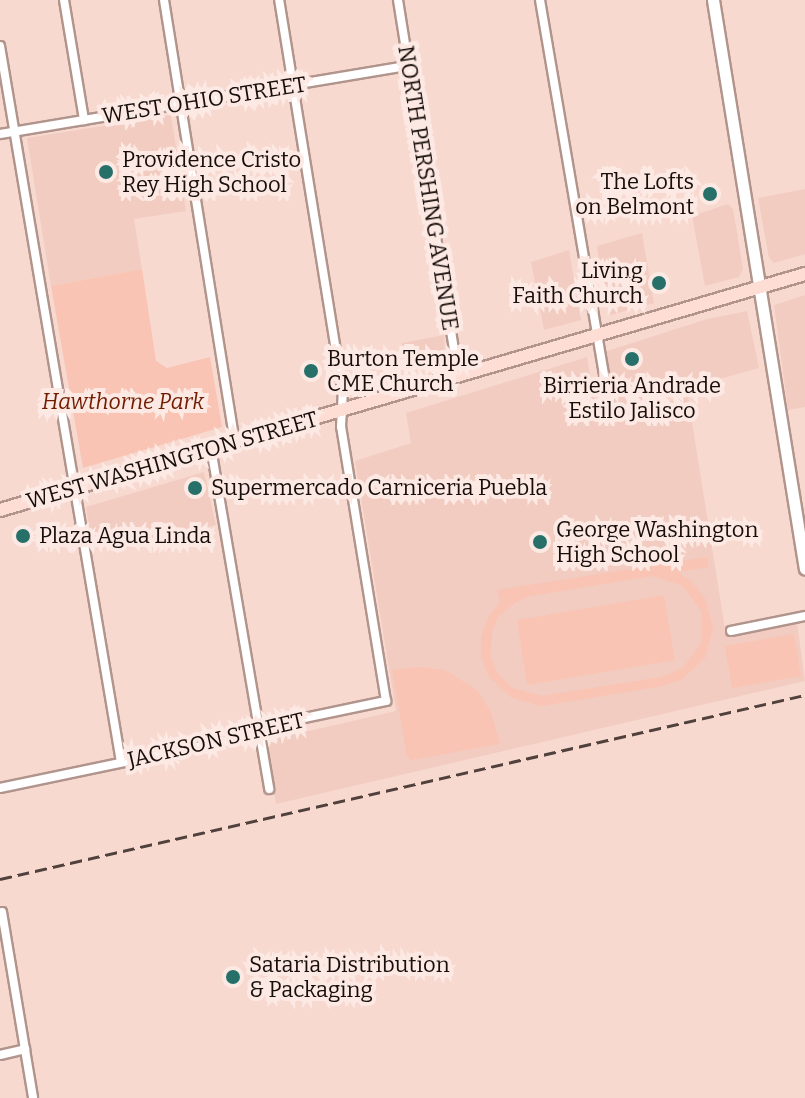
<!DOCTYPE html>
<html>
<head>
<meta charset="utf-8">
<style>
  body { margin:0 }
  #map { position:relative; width:805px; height:1098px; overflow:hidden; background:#f8d9d0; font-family:Bitter,serif }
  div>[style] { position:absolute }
  .built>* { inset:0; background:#f2ccc0 }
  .green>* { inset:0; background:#f9c4b4 }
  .roads { filter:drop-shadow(2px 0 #b1948c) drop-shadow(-2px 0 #b1948c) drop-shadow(0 2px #b1948c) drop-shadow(0 -2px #b1948c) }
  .minor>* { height:8px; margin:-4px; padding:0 4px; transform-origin:4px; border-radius:4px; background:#fff }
  .secondary>* { height:11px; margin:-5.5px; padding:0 5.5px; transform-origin:5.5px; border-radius:5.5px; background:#fff }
  .primary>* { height:12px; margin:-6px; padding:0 6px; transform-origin:6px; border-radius:6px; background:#fdddd4 }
  .rail>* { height:3px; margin-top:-1.5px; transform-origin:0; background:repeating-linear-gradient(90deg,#50413c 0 12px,transparent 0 18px) }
  .dots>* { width:22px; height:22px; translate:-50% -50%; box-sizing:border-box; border:4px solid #fce9e4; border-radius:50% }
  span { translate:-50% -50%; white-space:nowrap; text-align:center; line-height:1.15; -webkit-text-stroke:8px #fce9e4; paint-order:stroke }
  .street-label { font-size:22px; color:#170d0a }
  .poi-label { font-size:22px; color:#170d0a }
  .left { translate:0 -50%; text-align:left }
  .right { translate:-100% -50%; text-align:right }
  .park-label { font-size:22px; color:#721c00; font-style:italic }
</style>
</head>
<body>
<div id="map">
  <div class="built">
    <div style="clip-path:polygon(171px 115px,186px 211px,134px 219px,142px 269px,51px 286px,27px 138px)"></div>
    <div style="clip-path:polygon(805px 189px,805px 254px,774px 263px,769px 258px,758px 198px)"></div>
    <div style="clip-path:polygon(728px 204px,733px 209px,743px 269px,739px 277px,705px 286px,692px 216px)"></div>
    <div style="clip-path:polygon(642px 233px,654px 303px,611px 315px,604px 304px,597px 246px)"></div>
    <div style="clip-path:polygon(569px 250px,581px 320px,544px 330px,531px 262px)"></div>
    <div style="clip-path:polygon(805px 295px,805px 407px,788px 410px,774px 305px)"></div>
    <div style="clip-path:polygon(747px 311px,759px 368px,623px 406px,614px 400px,604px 352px,707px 319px)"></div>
    <div style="clip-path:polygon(444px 335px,445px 362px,406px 373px,402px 343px)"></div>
    <div style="clip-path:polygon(587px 357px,597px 418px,688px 397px,726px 635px,797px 622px,805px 681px,276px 804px,265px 741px,396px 711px,355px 461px,411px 443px,406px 413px)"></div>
    <div style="clip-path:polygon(204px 472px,216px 525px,116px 551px,106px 531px,90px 535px,86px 507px)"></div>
  </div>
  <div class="green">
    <div style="clip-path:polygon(142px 269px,156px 361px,167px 368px,210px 357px,222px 427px,83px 468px,51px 286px)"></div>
    <div style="clip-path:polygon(evenodd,707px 557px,709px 567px,678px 572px,692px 582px,705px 598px,713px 628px,705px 658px,682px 679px,662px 686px,541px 706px,512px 698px,489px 677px,481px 658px,481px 637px,488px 617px,500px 602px,497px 590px,707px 557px,653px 576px,683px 586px,701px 611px,701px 643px,683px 668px,661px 677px,542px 696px,512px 688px,496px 671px,491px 656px,492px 632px,498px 617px,516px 602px,530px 596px,653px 576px)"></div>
    <div style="clip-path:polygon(664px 595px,675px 660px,527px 685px,517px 620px)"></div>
    <div style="clip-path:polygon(794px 634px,801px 676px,732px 688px,725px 646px)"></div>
    <div style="clip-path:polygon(420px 667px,445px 670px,478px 691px,491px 712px,500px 744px,411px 760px,407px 756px,392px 670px)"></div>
  </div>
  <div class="roads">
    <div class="minor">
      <div style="left:64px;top:0;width:122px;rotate:80.5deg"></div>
      <div style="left:164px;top:0;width:447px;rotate:80.9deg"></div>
      <div style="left:398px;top:0;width:381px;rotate:80.9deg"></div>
      <div style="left:540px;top:0;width:417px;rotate:80.3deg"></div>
      <div style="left:0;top:46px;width:726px;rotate:80.41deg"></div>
      <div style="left:0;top:134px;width:414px;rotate:-9.5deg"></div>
      <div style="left:211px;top:448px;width:346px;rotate:80.3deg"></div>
      <div style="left:731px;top:631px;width:76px;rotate:-11.5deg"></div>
      <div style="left:0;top:788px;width:254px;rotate:-11.8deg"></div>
      <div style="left:249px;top:736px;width:20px;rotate:-30deg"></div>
      <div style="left:266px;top:726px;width:123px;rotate:-11.8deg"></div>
      <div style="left:386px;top:701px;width:278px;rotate:-99.3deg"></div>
      <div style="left:341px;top:427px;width:33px;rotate:-87deg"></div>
      <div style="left:343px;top:394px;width:399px;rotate:-99.2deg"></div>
      <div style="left:2px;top:912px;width:189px;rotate:80.5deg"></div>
      <div style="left:0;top:1055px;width:26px;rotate:-13deg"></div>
    </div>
    <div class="secondary">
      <div style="left:713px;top:0;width:576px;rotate:80.82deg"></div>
    </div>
    <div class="primary">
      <div style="left:0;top:510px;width:839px;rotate:-16.34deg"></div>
    </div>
  </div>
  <div class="rail">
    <div style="left:0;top:879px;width:826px;rotate:-12.88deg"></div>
  </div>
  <div class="dots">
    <div style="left:106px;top:172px;background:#27706a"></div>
    <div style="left:710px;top:194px;background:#27706a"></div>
    <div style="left:659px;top:283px;background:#27706a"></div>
    <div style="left:632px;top:359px;background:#27706a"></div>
    <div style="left:311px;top:371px;background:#27706a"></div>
    <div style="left:195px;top:488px;background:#27706a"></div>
    <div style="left:23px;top:536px;background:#27706a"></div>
    <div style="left:540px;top:542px;background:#27706a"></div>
    <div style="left:233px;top:977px;background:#27706a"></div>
  </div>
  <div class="street-label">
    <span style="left:204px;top:100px;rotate:-9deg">WEST OHIO STREET</span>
    <span style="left:428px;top:188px;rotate:81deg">NORTH PERSHING AVENUE</span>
    <span style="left:172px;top:460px;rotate:-16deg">WEST WASHINGTON STREET</span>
    <span style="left:216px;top:740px;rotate:-13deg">JACKSON STREET</span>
  </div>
  <div class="poi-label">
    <span class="left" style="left:122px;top:172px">Providence Cristo<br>Rey High School</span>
    <span class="right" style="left:694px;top:194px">The Lofts<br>on Belmont</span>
    <span class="right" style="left:643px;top:283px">Living<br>Faith Church</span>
    <span class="left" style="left:327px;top:371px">Burton Temple<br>CME Church</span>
    <span style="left:632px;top:398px">Birrieria Andrade<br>Estilo Jalisco</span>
    <span class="left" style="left:211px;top:488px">Supermercado Carniceria Puebla</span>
    <span class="left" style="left:556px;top:542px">George Washington<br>High School</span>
    <span class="left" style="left:39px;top:536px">Plaza Agua Linda</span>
    <span class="left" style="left:249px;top:977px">Sataria Distribution<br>&amp; Packaging</span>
  </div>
  <div class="park-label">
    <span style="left:123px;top:402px">Hawthorne Park</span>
  </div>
</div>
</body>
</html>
